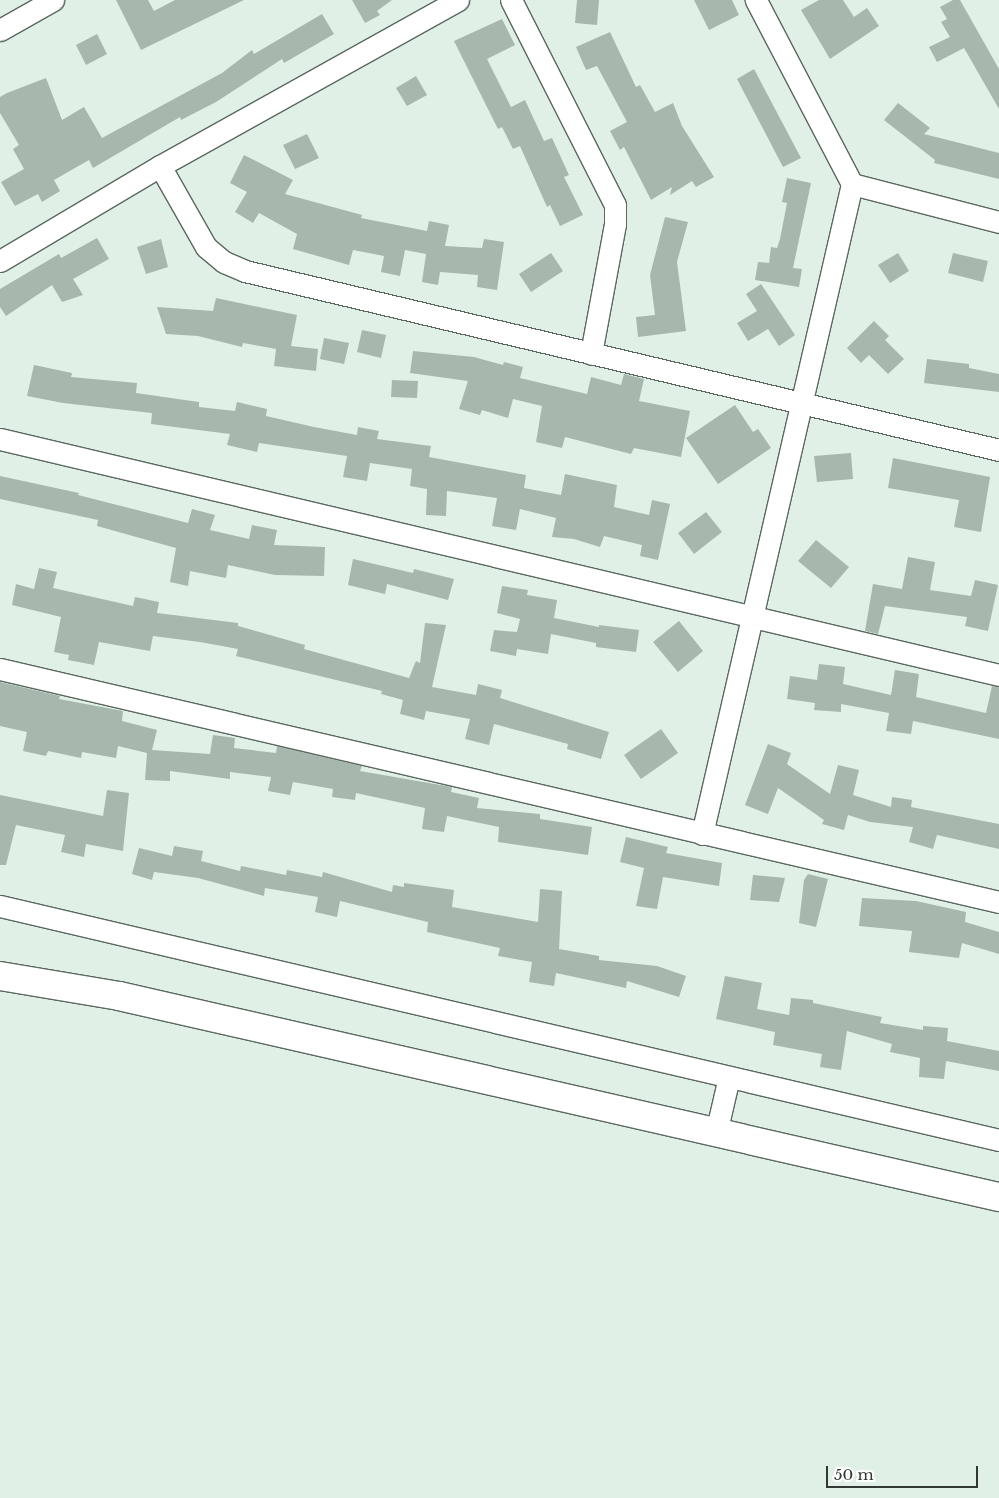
<!DOCTYPE html>
<html>
<head>
<meta charset="utf-8">
<style>
  body { margin:0 }
  #map { position:relative; width:999px; height:1498px; overflow:hidden; background:#e0f0e6; font-family:"Libre Baskerville",serif }
  div>[style] { position:absolute }
  .building>* { inset:0; background:#a7b7ad }
  .roads { filter:drop-shadow(1px 0 #5a6860) drop-shadow(-1px 0 #5a6860) drop-shadow(0 1px #5a6860) drop-shadow(0 -1px #5a6860) }
  .minor>* { height:21px; margin:-10.5px; padding:0 10.5px; transform-origin:10.5px; border-radius:10.5px; background:#fff }
  .secondary>* { height:28px; margin:-14px; padding:0 14px; transform-origin:14px; border-radius:14px; background:#fff }
  span { translate:-50% -50%; white-space:nowrap; text-align:center; line-height:1.15; -webkit-text-stroke:4.5px #fff; paint-order:stroke }
  .scale { position:absolute; left:826px; top:1466px; width:152px; height:22px; box-sizing:border-box; border:2px solid #323935; border-top:0; padding-left:6px; font-size:15px; line-height:18px; white-space:nowrap; color:#323935; -webkit-text-stroke:4px #fff; paint-order:stroke }
</style>
</head>
<body>
<div id="map">
  <div class="building">
    <div style="clip-path:polygon(116px 0,148px 0,154px 11px,175px 0,244px 0,141px 50px)"></div>
    <div style="clip-path:polygon(352px 0,392px 0,377px 11px,380px 15px,365px 23px)"></div>
    <div style="clip-path:polygon(577px 0,599px 0,597px 25px,575px 23px)"></div>
    <div style="clip-path:polygon(694px 0,732px 0,739px 15px,709px 30px)"></div>
    <div style="clip-path:polygon(819px 0,843px 0,854px 17px,867px 8px,879px 26px,830px 59px,801px 10px)"></div>
    <div style="clip-path:polygon(953px 0,960px 0,999px 69px,999px 109px,964px 48px,937px 62px,929px 47px,950px 37px,941px 22px,947px 19px,940px 7px)"></div>
    <div style="clip-path:polygon(322px 14px,334px 34px,284px 63px,282px 59px,216px 102px,181px 120px,180px 117px,93px 168px,89px 160px,54px 180px,60px 191px,42px 202px,38px 194px,15px 206px,1px 182px,24px 169px,13px 149px,19px 145px,0 113px,0 97px,7px 93px,46px 78px,62px 120px,84px 107px,102px 138px,222px 73px,252px 50px,254px 54px)"></div>
    <div style="clip-path:polygon(502px 19px,515px 45px,487px 59px,511px 107px,525px 100px,544px 141px,552px 138px,569px 175px,564px 177px,583px 215px,560px 226px,550px 205px,547px 207px,520px 146px,513px 149px,502px 127px,498px 129px,454px 41px)"></div>
    <div style="clip-path:polygon(610px 32px,636px 87px,640px 85px,655px 112px,673px 103px,682px 126px,714px 177px,696px 187px,692px 181px,670px 195px,672px 187px,651px 200px,624px 147px,620px 150px,610px 131px,627px 122px,597px 66px,586px 70px,576px 47px)"></div>
    <div style="clip-path:polygon(97px 34px,107px 54px,86px 65px,76px 45px)"></div>
    <div style="clip-path:polygon(754px 69px,801px 158px,783px 167px,737px 79px)"></div>
    <div style="clip-path:polygon(416px 76px,427px 95px,407px 106px,396px 88px)"></div>
    <div style="clip-path:polygon(898px 103px,930px 128px,924px 134px,999px 153px,999px 179px,934px 163px,935px 160px,884px 120px)"></div>
    <div style="clip-path:polygon(307px 134px,319px 158px,295px 169px,283px 145px)"></div>
    <div style="clip-path:polygon(244px 155px,293px 180px,285px 194px,362px 215px,361px 218px,427px 231px,429px 221px,449px 225px,445px 246px,482px 248px,484px 239px,504px 242px,497px 290px,477px 287px,478px 275px,440px 272px,438px 285px,422px 282px,426px 254px,405px 250px,400px 276px,381px 272px,384px 256px,353px 250px,349px 265px,293px 249px,297px 234px,259px 213px,253px 223px,235px 212px,247px 192px,230px 183px)"></div>
    <div style="clip-path:polygon(787px 178px,811px 183px,793px 268px,802px 269px,799px 287px,755px 280px,758px 262px,769px 263px,771px 247px,777px 248px,780px 239px,787px 203px,782px 202px)"></div>
    <div style="clip-path:polygon(665px 217px,688px 222px,677px 262px,686px 331px,638px 337px,636px 317px,655px 315px,650px 275px)"></div>
    <div style="clip-path:polygon(97px 238px,109px 259px,73px 279px,83px 295px,62px 302px,52px 285px,6px 316px,0 307px,0 289px,59px 254px,61px 258px)"></div>
    <div style="clip-path:polygon(161px 239px,168px 267px,146px 274px,137px 247px)"></div>
    <div style="clip-path:polygon(551px 253px,563px 271px,531px 292px,519px 274px)"></div>
    <div style="clip-path:polygon(898px 253px,909px 271px,890px 283px,878px 265px)"></div>
    <div style="clip-path:polygon(953px 253px,988px 261px,983px 282px,948px 273px)"></div>
    <div style="clip-path:polygon(761px 284px,795px 335px,779px 346px,768px 329px,748px 341px,737px 323px,757px 311px,746px 294px)"></div>
    <div style="clip-path:polygon(216px 298px,297px 315px,291px 346px,318px 349px,316px 371px,274px 366px,276px 349px,243px 343px,242px 347px,198px 336px,166px 334px,157px 307px,213px 311px)"></div>
    <div style="clip-path:polygon(874px 321px,889px 336px,885px 340px,904px 359px,888px 374px,869px 355px,861px 363px,847px 348px)"></div>
    <div style="clip-path:polygon(362px 330px,386px 335px,381px 358px,357px 352px)"></div>
    <div style="clip-path:polygon(324px 338px,349px 343px,344px 364px,320px 359px)"></div>
    <div style="clip-path:polygon(413px 351px,474px 357px,503px 365px,504px 362px,523px 367px,520px 378px,587px 394px,591px 377px,621px 385px,624px 374px,644px 379px,639px 401px,690px 411px,681px 457px,634px 448px,631px 454px,565px 437px,562px 448px,536px 442px,542px 406px,513px 399px,508px 418px,482px 410px,480px 415px,459px 409px,468px 381px,410px 373px)"></div>
    <div style="clip-path:polygon(927px 359px,969px 364px,969px 368px,999px 374px,999px 392px,924px 383px)"></div>
    <div style="clip-path:polygon(34px 365px,72px 373px,71px 377px,137px 383px,136px 393px,199px 402px,199px 407px,235px 411px,237px 402px,267px 409px,266px 416px,314px 427px,357px 435px,358px 427px,379px 431px,377px 439px,431px 446px,429px 457px,526px 475px,524px 488px,561px 495px,565px 474px,617px 485px,614px 507px,649px 515px,652px 500px,670px 504px,658px 560px,640px 556px,642px 545px,604px 536px,600px 547px,574px 539px,552px 537px,556px 518px,520px 509px,516px 530px,492px 526px,497px 498px,447px 491px,446px 516px,426px 515px,427px 489px,410px 486px,412px 469px,370px 463px,367px 481px,343px 477px,347px 456px,259px 443px,257px 452px,227px 445px,230px 434px,151px 424px,152px 413px,63px 403px,27px 396px)"></div>
    <div style="clip-path:polygon(392px 380px,418px 381px,417px 398px,391px 397px)"></div>
    <div style="clip-path:polygon(735px 405px,753px 432px,758px 429px,771px 448px,718px 484px,686px 438px)"></div>
    <div style="clip-path:polygon(851px 453px,853px 479px,817px 482px,814px 456px)"></div>
    <div style="clip-path:polygon(893px 458px,990px 477px,981px 532px,954px 527px,959px 500px,888px 488px)"></div>
    <div style="clip-path:polygon(0 476px,79px 493px,78px 495px,188px 523px,192px 509px,215px 515px,210px 530px,249px 539px,252px 525px,277px 530px,274px 545px,325px 547px,324px 576px,275px 575px,228px 565px,226px 578px,190px 571px,188px 586px,170px 582px,176px 548px,97px 526px,98px 520px,0 499px)"></div>
    <div style="clip-path:polygon(706px 512px,722px 532px,694px 554px,678px 533px)"></div>
    <div style="clip-path:polygon(816px 540px,849px 567px,831px 588px,798px 561px)"></div>
    <div style="clip-path:polygon(908px 557px,935px 562px,930px 590px,971px 596px,975px 580px,998px 585px,988px 631px,965px 626px,967px 617px,885px 606px,878px 634px,865px 631px,873px 584px,902px 589px)"></div>
    <div style="clip-path:polygon(353px 559px,413px 573px,414px 569px,454px 579px,448px 600px,387px 584px,385px 594px,348px 585px)"></div>
    <div style="clip-path:polygon(39px 568px,57px 572px,53px 588px,133px 606px,135px 597px,159px 602px,157px 613px,238px 623px,238px 626px,305px 645px,304px 649px,409px 678px,416px 661px,420px 663px,425px 623px,446px 625px,432px 687px,476px 695px,478px 684px,502px 690px,500px 698px,609px 732px,601px 759px,567px 749px,568px 744px,494px 724px,489px 745px,465px 739px,470px 719px,426px 711px,424px 720px,400px 714px,403px 700px,381px 694px,382px 691px,236px 656px,238px 649px,200px 642px,153px 636px,150px 651px,99px 642px,94px 665px,68px 660px,69px 655px,54px 652px,61px 617px,12px 605px,16px 584px,34px 589px)"></div>
    <div style="clip-path:polygon(502px 586px,528px 590px,527px 595px,557px 600px,554px 618px,599px 627px,599px 625px,639px 630px,636px 652px,596px 647px,596px 643px,551px 634px,548px 654px,517px 649px,516px 656px,490px 651px,494px 630px,517px 632px,520px 619px,497px 613px)"></div>
    <div style="clip-path:polygon(679px 621px,703px 651px,678px 672px,653px 642px)"></div>
    <div style="clip-path:polygon(819px 664px,845px 667px,843px 684px,891px 695px,895px 670px,919px 674px,916px 697px,986px 713px,992px 686px,999px 687px,999px 739px,913px 721px,911px 734px,886px 731px,889px 713px,841px 704px,841px 712px,814px 710px,815px 703px,787px 699px,790px 676px,817px 680px)"></div>
    <div style="clip-path:polygon(0 682px,60px 696px,59px 699px,123px 711px,122px 721px,157px 730px,152px 750px,210px 754px,213px 735px,235px 738px,234px 748px,276px 753px,277px 746px,362px 766px,360px 771px,452px 787px,451px 792px,479px 798px,477px 808px,540px 814px,540px 819px,592px 827px,588px 855px,498px 842px,499px 827px,447px 816px,444px 832px,422px 829px,425px 808px,356px 793px,355px 800px,332px 797px,333px 789px,293px 782px,290px 795px,268px 791px,271px 777px,230px 772px,230px 779px,170px 771px,170px 781px,145px 780px,147px 753px,118px 746px,116px 758px,82px 752px,81px 758px,48px 751px,46px 756px,23px 751px,27px 732px,0 726px)"></div>
    <div style="clip-path:polygon(661px 729px,678px 753px,641px 779px,624px 755px)"></div>
    <div style="clip-path:polygon(768px 744px,791px 753px,787px 764px,830px 794px,838px 765px,859px 770px,853px 795px,891px 807px,892px 797px,912px 800px,911px 807px,999px 824px,999px 849px,937px 835px,933px 849px,909px 842px,913px 827px,870px 822px,848px 815px,844px 830px,822px 824px,824px 820px,778px 788px,768px 814px,745px 805px)"></div>
    <div style="clip-path:polygon(107px 790px,129px 793px,123px 851px,86px 844px,84px 857px,61px 852px,65px 835px,16px 825px,6px 865px,0 865px,0 795px,103px 816px)"></div>
    <div style="clip-path:polygon(626px 837px,668px 847px,666px 853px,722px 863px,719px 886px,663px 877px,657px 909px,636px 906px,644px 868px,620px 862px)"></div>
    <div style="clip-path:polygon(174px 846px,203px 851px,201px 861px,240px 871px,241px 866px,286px 875px,287px 870px,322px 877px,323px 872px,392px 892px,393px 885px,404px 887px,404px 883px,454px 890px,452px 907px,538px 922px,540px 889px,562px 891px,559px 949px,599px 956px,599px 960px,657px 966px,686px 976px,679px 997px,627px 981px,626px 988px,556px 973px,554px 986px,529px 982px,532px 962px,498px 956px,500px 948px,427px 932px,428px 922px,340px 901px,337px 917px,315px 912px,318px 897px,265px 888px,264px 896px,198px 878px,154px 872px,152px 880px,132px 874px,139px 848px,172px 856px)"></div>
    <div style="clip-path:polygon(808px 874px,828px 879px,816px 927px,799px 923px,804px 880px)"></div>
    <div style="clip-path:polygon(753px 875px,785px 878px,779px 902px,750px 900px)"></div>
    <div style="clip-path:polygon(862px 898px,916px 901px,966px 912px,965px 922px,999px 932px,999px 954px,962px 943px,959px 958px,909px 952px,912px 931px,859px 926px)"></div>
    <div style="clip-path:polygon(725px 976px,762px 983px,757px 1009px,789px 1015px,791px 998px,813px 1000px,813px 1003px,882px 1017px,880px 1023px,923px 1030px,923px 1026px,948px 1028px,947px 1041px,999px 1051px,999px 1071px,946px 1061px,944px 1079px,919px 1077px,920px 1058px,890px 1052px,892px 1044px,847px 1031px,841px 1070px,820px 1067px,822px 1054px,773px 1045px,775px 1032px,716px 1019px)"></div>
  </div>
  <div class="roads">
    <div class="minor">
      <div style="left:511px;top:0;width:230px;rotate:63.1deg"></div>
      <div style="left:615px;top:205px;width:19px;rotate:90deg"></div>
      <div style="left:615px;top:224px;width:132px;rotate:100.5deg"></div>
      <div style="left:0;top:30px;width:61px;rotate:-29.5deg"></div>
      <div style="left:160px;top:166px;width:93px;rotate:60.4deg"></div>
      <div style="left:206px;top:247px;width:23px;rotate:40deg"></div>
      <div style="left:224px;top:262px;width:23px;rotate:23deg"></div>
      <div style="left:245px;top:271px;width:775px;rotate:13.35deg"></div>
      <div style="left:852px;top:184px;width:152px;rotate:14.5deg"></div>
      <div style="left:0;top:261px;width:186px;rotate:-30.7deg"></div>
      <div style="left:160px;top:166px;width:341px;rotate:-29.1deg"></div>
      <div style="left:0;top:439px;width:1026px;rotate:13.29deg"></div>
      <div style="left:0;top:669px;width:1026px;rotate:13.13deg"></div>
      <div style="left:702px;top:834px;width:667px;rotate:-77.01deg"></div>
      <div style="left:852px;top:184px;width:208px;rotate:-117.6deg"></div>
      <div style="left:0;top:906px;width:1026px;rotate:13.18deg"></div>
      <div style="left:716px;top:1133px;width:57px;rotate:-76.9deg"></div>
    </div>
    <div class="secondary">
      <div style="left:0;top:976px;width:121px;rotate:9.5deg"></div>
      <div style="left:119px;top:996px;width:903px;rotate:12.87deg"></div>
    </div>
  </div>
  <div class="scale">50 m</div>
</div>
</body>
</html>
